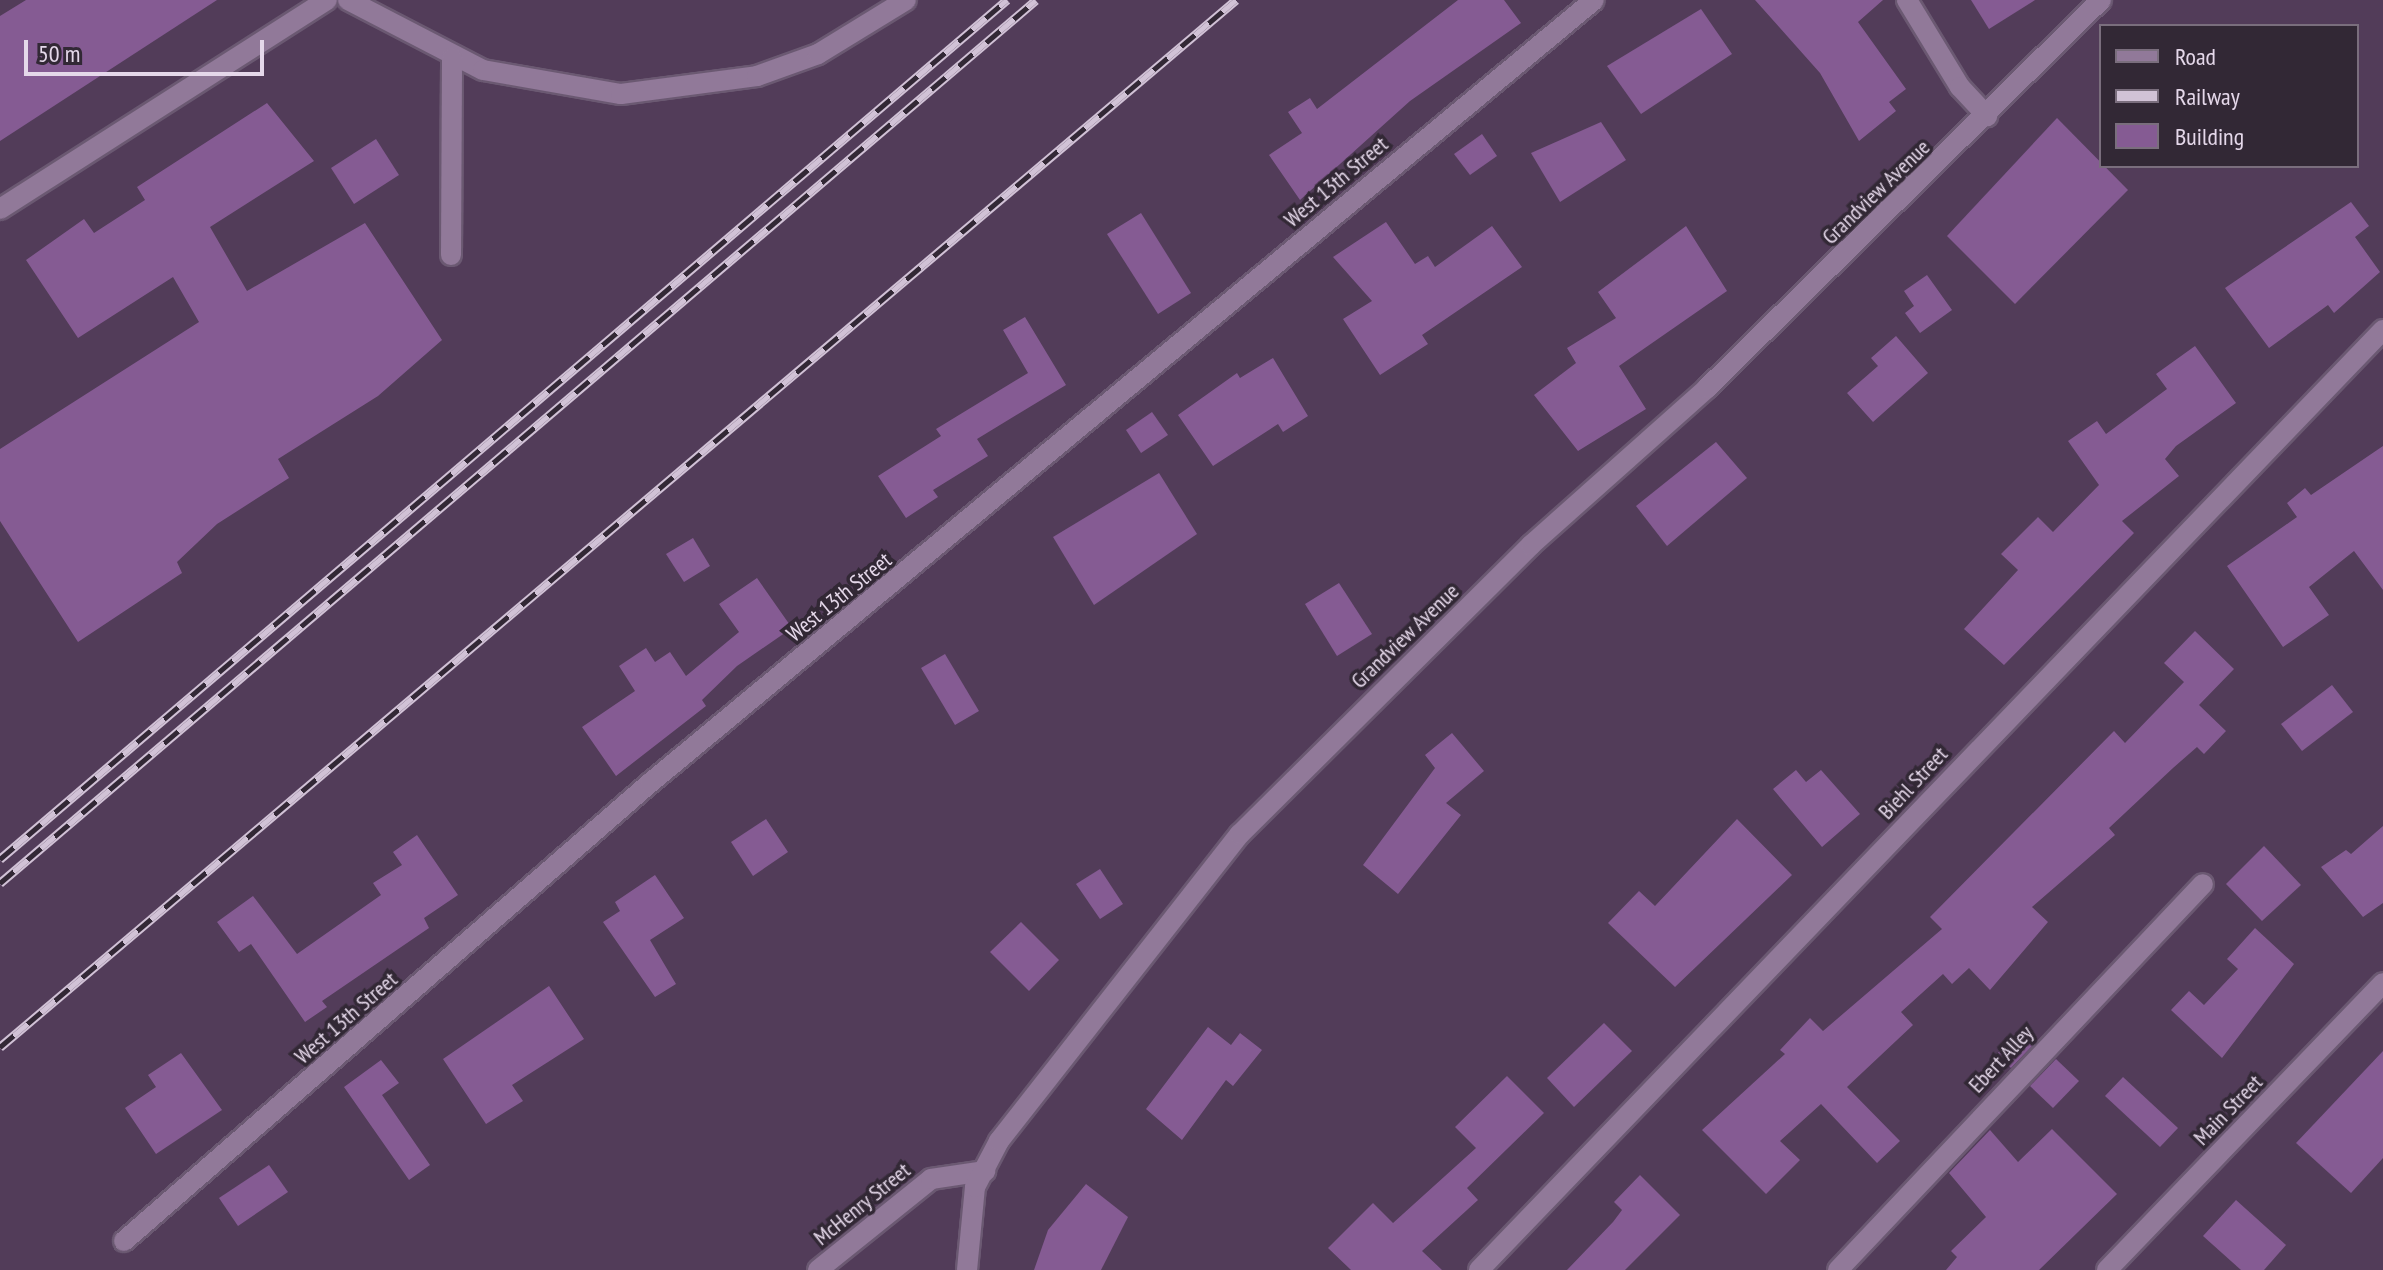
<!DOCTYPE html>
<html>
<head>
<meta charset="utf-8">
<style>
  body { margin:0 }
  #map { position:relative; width:2383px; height:1270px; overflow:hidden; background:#523c59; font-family:"PT Sans Narrow",sans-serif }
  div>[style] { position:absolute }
  .building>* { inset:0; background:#855b93 }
  .roads { filter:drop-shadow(2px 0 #6b5972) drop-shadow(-2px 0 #6b5972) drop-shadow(0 2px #6b5972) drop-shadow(0 -2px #6b5972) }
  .minor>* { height:20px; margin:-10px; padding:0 10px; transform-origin:10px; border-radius:10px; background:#917999 }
  .rail>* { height:9px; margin-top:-4.5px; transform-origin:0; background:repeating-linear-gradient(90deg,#322835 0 18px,#d1c2d6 0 36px); box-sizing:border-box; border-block:2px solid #d1c2d6 }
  span { translate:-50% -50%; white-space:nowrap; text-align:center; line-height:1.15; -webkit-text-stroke:7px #322835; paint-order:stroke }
  .street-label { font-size:22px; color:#e5d8ea }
  .legend { position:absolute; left:2099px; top:24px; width:260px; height:144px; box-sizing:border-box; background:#322835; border:2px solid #7a6e7d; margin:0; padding:10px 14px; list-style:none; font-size:24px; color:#e5d8ea }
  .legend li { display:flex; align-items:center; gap:16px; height:40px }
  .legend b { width:40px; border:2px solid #7a6e7d }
  .scale { position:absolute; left:24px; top:40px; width:240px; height:36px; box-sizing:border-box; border:4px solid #e5d8ea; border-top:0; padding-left:10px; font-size:24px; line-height:28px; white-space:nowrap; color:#e5d8ea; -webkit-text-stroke:6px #322835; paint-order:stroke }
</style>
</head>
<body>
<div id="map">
  <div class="building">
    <div style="clip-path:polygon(26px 0,217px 0,0 141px,0 16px)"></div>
    <div style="clip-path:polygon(1458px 0,1504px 0,1521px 23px,1410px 101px,1300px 200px,1269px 155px,1302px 133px,1288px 112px,1310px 98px,1317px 109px)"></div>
    <div style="clip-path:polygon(1755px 0,1883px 0,1858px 22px,1906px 89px,1889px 102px,1896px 111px,1859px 141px,1820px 73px)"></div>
    <div style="clip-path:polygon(1971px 0,2035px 0,1989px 29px)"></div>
    <div style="clip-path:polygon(1701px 9px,1732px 54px,1641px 114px,1607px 66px)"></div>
    <div style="clip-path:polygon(267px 103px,314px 161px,210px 227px,247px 291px,365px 223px,442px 340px,378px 396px,278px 459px,289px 478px,217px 524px,177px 562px,182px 573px,78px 642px,0 521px,0 449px,199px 322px,173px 277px,78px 338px,26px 260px,84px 219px,94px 233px,145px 200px,137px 187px)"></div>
    <div style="clip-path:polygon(2057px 118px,2128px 190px,2015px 304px,1947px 236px)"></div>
    <div style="clip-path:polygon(1601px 122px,1626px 160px,1560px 202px,1531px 153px)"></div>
    <div style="clip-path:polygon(1482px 134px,1497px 156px,1470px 175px,1454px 154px)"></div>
    <div style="clip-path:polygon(376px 139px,399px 175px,354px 204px,331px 168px)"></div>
    <div style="clip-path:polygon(2351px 202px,2369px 226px,2355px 237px,2380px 272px,2334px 313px,2328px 305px,2269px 348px,2225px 288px)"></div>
    <div style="clip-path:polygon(1141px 213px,1191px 293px,1158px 314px,1107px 234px)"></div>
    <div style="clip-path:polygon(1386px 222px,1415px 264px,1428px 256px,1435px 267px,1492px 226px,1522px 267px,1422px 335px,1428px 344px,1380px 375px,1343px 319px,1372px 301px,1333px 257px)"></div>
    <div style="clip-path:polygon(1686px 226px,1727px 291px,1619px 366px,1646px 409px,1578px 451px,1534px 395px,1576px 363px,1567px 348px,1616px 318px,1598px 292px)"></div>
    <div style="clip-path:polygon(1927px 275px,1952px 310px,1920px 333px,1905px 313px,1914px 306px,1904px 291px)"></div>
    <div style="clip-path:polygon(1025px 317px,1066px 385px,977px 439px,988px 456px,933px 490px,938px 497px,906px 518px,878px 476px,941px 436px,936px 429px,1028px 373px,1003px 330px)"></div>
    <div style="clip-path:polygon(1896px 336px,1928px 373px,1873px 422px,1847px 393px,1878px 366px,1871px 358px)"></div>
    <div style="clip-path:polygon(2195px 346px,2236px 403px,2176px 446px,2165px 459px,2179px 476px,2122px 521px,2134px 533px,2004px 665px,1964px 629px,2018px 570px,2001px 554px,2038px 517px,2053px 532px,2099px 485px,2068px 441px,2097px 421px,2106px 434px,2167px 389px,2156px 374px)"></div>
    <div style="clip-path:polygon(1273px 358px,1308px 416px,1283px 432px,1278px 424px,1213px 466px,1178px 415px,1237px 373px,1240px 378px)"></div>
    <div style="clip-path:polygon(1152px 412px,1168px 435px,1141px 453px,1126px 430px)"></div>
    <div style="clip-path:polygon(1716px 442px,1747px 478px,1667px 546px,1636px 506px)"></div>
    <div style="clip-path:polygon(2383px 446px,2383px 590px,2354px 551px,2309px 587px,2329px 615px,2283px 647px,2227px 566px,2297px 517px,2287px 503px,2305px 488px,2311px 495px)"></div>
    <div style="clip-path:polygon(1159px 473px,1197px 534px,1094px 605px,1053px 537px)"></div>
    <div style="clip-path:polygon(693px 538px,710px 566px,684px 582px,666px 554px)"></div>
    <div style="clip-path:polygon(757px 578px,792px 628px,737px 666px,702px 700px,706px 706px,616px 776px,582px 727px,635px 691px,619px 666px,646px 648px,655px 662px,670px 652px,686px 676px,739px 632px,719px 604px)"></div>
    <div style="clip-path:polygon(1339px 583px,1372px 634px,1337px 656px,1305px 604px)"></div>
    <div style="clip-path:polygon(2195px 631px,2234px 669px,2199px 705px,2226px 731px,2204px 754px,2197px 747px,2173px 768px,2109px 828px,2115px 835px,2032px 907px,2048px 922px,1990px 990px,1969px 968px,1952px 984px,1943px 974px,1901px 1012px,1913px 1025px,1847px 1087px,1900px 1141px,1877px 1163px,1821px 1104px,1780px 1141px,1800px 1160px,1766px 1194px,1702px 1130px,1785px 1054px,1780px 1050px,1810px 1018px,1823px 1031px,1942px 929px,1930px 917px,2114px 731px,2125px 743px,2184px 682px,2164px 663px)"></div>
    <div style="clip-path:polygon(945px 654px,979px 711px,955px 725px,921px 668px)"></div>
    <div style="clip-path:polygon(2332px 685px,2353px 712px,2302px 751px,2281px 724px)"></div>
    <div style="clip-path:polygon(1452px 733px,1484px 771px,1446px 803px,1461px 815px,1398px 894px,1363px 865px,1435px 768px,1425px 755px)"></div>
    <div style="clip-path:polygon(1796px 770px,1806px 782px,1821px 770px,1860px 814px,1822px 847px,1773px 789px)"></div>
    <div style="clip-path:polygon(766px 819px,788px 852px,753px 876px,731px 842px)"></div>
    <div style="clip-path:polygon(1737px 819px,1792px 875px,1675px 987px,1608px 923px,1639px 891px,1655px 906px)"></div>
    <div style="clip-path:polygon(2383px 826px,2383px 903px,2363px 917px,2321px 867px,2346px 850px,2351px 854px)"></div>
    <div style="clip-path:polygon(417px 835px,458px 895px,424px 918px,429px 928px,322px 1001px,327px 1007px,305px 1022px,251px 944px,239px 952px,217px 922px,253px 896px,297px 954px,381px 895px,373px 883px,402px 865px,393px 852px)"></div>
    <div style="clip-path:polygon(2264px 846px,2301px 885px,2262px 921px,2226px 884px)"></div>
    <div style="clip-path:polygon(1100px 869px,1123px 904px,1100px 919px,1076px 884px)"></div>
    <div style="clip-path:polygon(655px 875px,684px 918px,650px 940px,676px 984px,655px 997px,603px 922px,620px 911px,615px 902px)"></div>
    <div style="clip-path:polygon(1021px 922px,1059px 960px,1029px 991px,990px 952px)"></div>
    <div style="clip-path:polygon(2255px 928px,2294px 964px,2222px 1058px,2171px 1010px,2189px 991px,2204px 1005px,2238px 969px,2227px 959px)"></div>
    <div style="clip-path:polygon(549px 986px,584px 1039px,512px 1085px,523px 1101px,486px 1124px,443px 1059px)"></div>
    <div style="clip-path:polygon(1604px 1023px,1632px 1051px,1574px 1107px,1547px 1078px)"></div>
    <div style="clip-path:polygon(1208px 1027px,1231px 1045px,1240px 1033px,1262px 1050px,1233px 1086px,1226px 1080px,1182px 1140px,1146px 1109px)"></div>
    <div style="clip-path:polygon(2026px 1031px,2037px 1041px,2011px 1068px,1996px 1054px)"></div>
    <div style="clip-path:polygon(2383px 1051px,2383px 1158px,2351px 1193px,2296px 1143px)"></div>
    <div style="clip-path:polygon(181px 1053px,222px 1110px,156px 1154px,125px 1108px,156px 1087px,148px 1075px)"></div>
    <div style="clip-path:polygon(2056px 1059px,2079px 1081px,2053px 1108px,2030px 1086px)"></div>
    <div style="clip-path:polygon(381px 1060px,399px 1083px,382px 1095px,430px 1165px,409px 1180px,344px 1087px)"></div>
    <div style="clip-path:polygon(1507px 1076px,1544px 1113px,1467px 1188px,1478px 1200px,1422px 1251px,1442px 1270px,1351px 1270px,1328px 1248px,1373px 1203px,1393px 1223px,1476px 1148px,1455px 1127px)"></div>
    <div style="clip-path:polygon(2123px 1077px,2178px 1128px,2160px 1147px,2105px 1096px)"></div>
    <div style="clip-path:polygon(2052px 1129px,2117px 1194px,2039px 1270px,1946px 1270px,1957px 1257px,1951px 1251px,1986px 1217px,1949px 1173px,1990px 1130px,2018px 1162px)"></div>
    <div style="clip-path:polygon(269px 1165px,288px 1192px,238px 1226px,219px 1198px)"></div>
    <div style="clip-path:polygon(1640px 1175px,1680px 1215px,1625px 1270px,1567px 1270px,1613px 1222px,1622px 1210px,1614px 1202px)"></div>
    <div style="clip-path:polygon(1086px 1184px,1128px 1217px,1101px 1270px,1034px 1270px,1048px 1230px)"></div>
    <div style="clip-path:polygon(2236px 1200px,2286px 1245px,2264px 1270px,2241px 1270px,2203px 1236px)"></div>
  </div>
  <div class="roads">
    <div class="minor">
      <div style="left:348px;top:0;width:152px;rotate:27.4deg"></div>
      <div style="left:483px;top:70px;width:140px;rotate:9.9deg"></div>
      <div style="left:621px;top:94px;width:137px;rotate:-7.5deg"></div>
      <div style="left:757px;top:76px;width:65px;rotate:-19.8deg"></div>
      <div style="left:818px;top:54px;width:103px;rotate:-31.5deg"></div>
      <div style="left:1907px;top:0;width:102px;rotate:58.7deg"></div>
      <div style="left:1960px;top:87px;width:40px;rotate:47deg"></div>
      <div style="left:0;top:209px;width:388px;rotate:-32.6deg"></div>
      <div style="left:451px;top:255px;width:197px;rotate:-89.7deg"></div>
      <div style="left:124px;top:1241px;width:697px;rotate:-41.05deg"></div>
      <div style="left:650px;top:783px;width:1226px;rotate:-39.67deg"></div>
      <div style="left:818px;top:1270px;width:145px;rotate:-38.8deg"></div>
      <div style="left:931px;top:1179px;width:55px;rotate:-8.4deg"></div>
      <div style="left:967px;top:1270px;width:83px;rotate:-84.5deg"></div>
      <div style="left:975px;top:1187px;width:52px;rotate:-62.4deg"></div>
      <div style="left:999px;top:1141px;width:390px;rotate:-51.9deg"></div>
      <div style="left:1240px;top:834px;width:410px;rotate:-44.8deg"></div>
      <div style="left:1531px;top:545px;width:236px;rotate:-41.7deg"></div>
      <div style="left:1707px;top:388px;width:553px;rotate:-44.56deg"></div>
      <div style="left:1479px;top:1270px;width:1304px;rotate:-46.12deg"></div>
      <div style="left:1838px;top:1270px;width:531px;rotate:-46.6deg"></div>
      <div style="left:2107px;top:1270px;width:398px;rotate:-46.1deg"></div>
    </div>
  </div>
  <div class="rail">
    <div style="left:0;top:859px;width:1324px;rotate:-40.47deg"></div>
    <div style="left:0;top:883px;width:1361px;rotate:-40.44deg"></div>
    <div style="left:0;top:1047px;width:1620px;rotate:-40.27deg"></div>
  </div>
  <div class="street-label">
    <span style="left:1336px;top:182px;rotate:-40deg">West 13th Street</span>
    <span style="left:1876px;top:192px;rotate:-44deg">Grandview Avenue</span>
    <span style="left:839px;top:597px;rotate:-39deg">West 13th Street</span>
    <span style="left:1405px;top:636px;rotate:-44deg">Grandview Avenue</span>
    <span style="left:1913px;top:783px;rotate:-47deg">Biehl Street</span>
    <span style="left:346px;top:1018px;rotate:-41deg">West 13th Street</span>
    <span style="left:2001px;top:1059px;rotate:-47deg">Ebert Alley</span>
    <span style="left:2228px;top:1110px;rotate:-46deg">Main Street</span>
    <span style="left:862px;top:1204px;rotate:-39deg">McHenry Street</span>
  </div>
  <ul class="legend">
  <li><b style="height:10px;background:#917999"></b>Road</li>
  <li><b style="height:10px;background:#d1c2d6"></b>Railway</li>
  <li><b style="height:22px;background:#855b93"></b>Building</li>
  </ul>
  <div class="scale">50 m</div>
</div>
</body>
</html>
